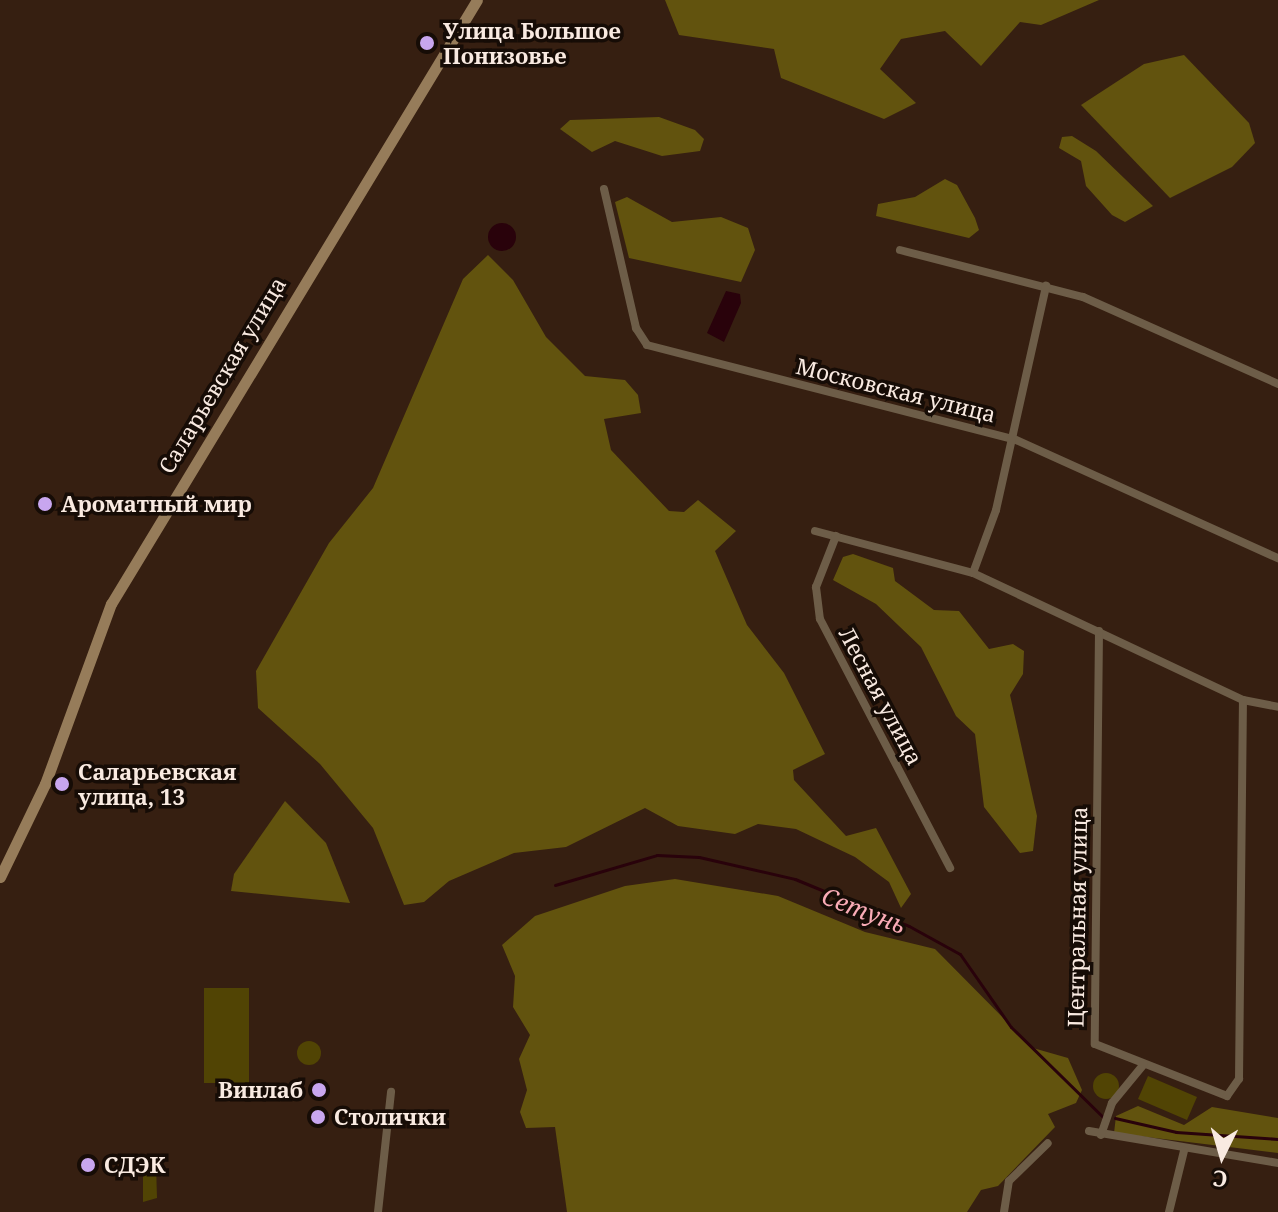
<!DOCTYPE html>
<html>
<head>
<meta charset="utf-8">
<style>
  body { margin:0 }
  #map { position:relative; width:1278px; height:1212px; overflow:hidden; background:#361f11; font-family:"Noto Serif",serif }
  div>[style] { position:absolute }
  .green>* { inset:0; background:#514404 }
  .round { border-radius:50% }
  .forest>* { inset:0; background:#62530e }
  .water>* { inset:0; background:#29020b }
  .stream>* { height:3px; margin:-1.5px; padding:0 1.5px; transform-origin:1.5px; border-radius:1.5px; background:#29020b }
  .street>* { height:8px; margin:-4px; padding:0 4px; transform-origin:4px; border-radius:4px; background:#6d5d48 }
  .secondary>* { height:11px; margin:-5.5px; padding:0 5.5px; transform-origin:5.5px; border-radius:5.5px; background:#967c5a }
  .dots>* { width:22px; height:22px; translate:-50% -50%; box-sizing:border-box; border:4px solid #160c06; border-radius:50% }
  span { translate:-50% -50%; white-space:nowrap; text-align:center; line-height:1.15; -webkit-text-stroke:7px #160c06; paint-order:stroke }
  .poi-label { font-size:22px; color:#f9eae1; font-weight:700 }
  .left { translate:0 -50%; text-align:left }
  .right { translate:-100% -50%; text-align:right }
  .street-label { font-size:22px; color:#f9eae1 }
  .water-label { font-size:24px; color:#f9abb6; font-style:italic }
  .north { position:absolute; left:1182px; top:1116px; width:80px; height:80px; -webkit-text-stroke:6px #160c06; paint-order:stroke; rotate:185deg; font-size:22px; font-weight:700; line-height:32px; text-align:center; color:#f9eae1 }
  .north::after { content:''; display:block; margin:auto; width:28px; height:36px; background:#f9eae1; clip-path:polygon(50% 0,100% 100%,50% 72%,0 100%) }
</style>
</head>
<body>
<div id="map">
  <div class="green">
    <div style="clip-path:polygon(204px 988px,249px 988px,249px 1083px,204px 1083px)"></div>
    <div class="round" style="left:297px;top:1041px;width:24px;height:24px"></div>
    <div class="round" style="left:1093px;top:1073px;width:26px;height:26px"></div>
    <div style="clip-path:polygon(1148px 1076px,1197px 1097px,1187px 1120px,1138px 1099px)"></div>
    <div style="clip-path:polygon(156px 1164px,157px 1198px,143px 1202px,143px 1166px)"></div>
  </div>
  <div class="forest">
    <div style="clip-path:polygon(665px 0,1099px 0,1041px 25px,1020px 22px,981px 66px,945px 31px,901px 39px,880px 69px,916px 103px,884px 119px,781px 78px,774px 49px,679px 35px)"></div>
    <div style="clip-path:polygon(1184px 55px,1249px 123px,1255px 143px,1232px 167px,1170px 198px,1081px 105px,1144px 64px)"></div>
    <div style="clip-path:polygon(659px 117px,695px 130px,704px 139px,700px 151px,662px 156px,615px 141px,592px 152px,560px 129px,570px 120px)"></div>
    <div style="clip-path:polygon(1072px 136px,1096px 151px,1153px 206px,1125px 222px,1112px 215px,1086px 186px,1081px 161px,1059px 148px,1062px 137px)"></div>
    <div style="clip-path:polygon(945px 179px,957px 185px,975px 218px,979px 230px,969px 238px,876px 216px,878px 204px,915px 197px)"></div>
    <div style="clip-path:polygon(627px 197px,672px 222px,721px 217px,748px 228px,755px 250px,741px 282px,629px 258px,615px 202px)"></div>
    <div style="clip-path:polygon(488px 255px,513px 280px,546px 337px,585px 376px,625px 380px,638px 395px,641px 413px,604px 419px,611px 450px,669px 511px,684px 512px,698px 500px,736px 531px,715px 551px,747px 625px,784px 673px,825px 754px,793px 770px,794px 780px,846px 836px,876px 828px,911px 894px,901px 908px,889px 882px,855px 857px,796px 829px,758px 824px,735px 834px,678px 826px,645px 808px,566px 847px,514px 853px,449px 881px,424px 902px,404px 905px,373px 828px,320px 764px,258px 708px,256px 671px,329px 543px,373px 488px,463px 279px)"></div>
    <div style="clip-path:polygon(853px 554px,893px 568px,895px 581px,934px 610px,959px 611px,989px 649px,1013px 644px,1024px 651px,1023px 674px,1010px 695px,1037px 816px,1033px 851px,1020px 853px,984px 807px,975px 734px,956px 716px,921px 647px,876px 604px,833px 580px,843px 557px)"></div>
    <div style="clip-path:polygon(285px 801px,326px 843px,350px 903px,231px 891px,234px 874px)"></div>
    <div style="clip-path:polygon(675px 879px,778px 896px,865px 932px,935px 949px,1033px 1048px,1068px 1058px,1082px 1090px,1076px 1103px,1048px 1114px,1055px 1127px,998px 1186px,981px 1190px,967px 1212px,567px 1212px,555px 1127px,526px 1128px,520px 1112px,527px 1090px,519px 1059px,530px 1035px,513px 1007px,515px 976px,502px 945px,535px 916px,625px 886px)"></div>
    <div style="clip-path:polygon(1138px 1106px,1184px 1125px,1212px 1107px,1278px 1118px,1278px 1153px,1114px 1133px,1116px 1116px)"></div>
  </div>
  <div class="water">
    <div class="round" style="left:488px;top:223px;width:28px;height:28px"></div>
    <div style="clip-path:polygon(726px 291px,740px 294px,741px 303px,724px 342px,707px 333px)"></div>
  </div>
  <div class="stream">
    <div style="left:555px;top:885px;width:106px;rotate:-16.4deg"></div>
    <div style="left:657px;top:855px;width:42px;rotate:2.7deg"></div>
    <div style="left:699px;top:857px;width:98px;rotate:12.9deg"></div>
    <div style="left:795px;top:879px;width:123px;rotate:22.4deg"></div>
    <div style="left:909px;top:926px;width:58px;rotate:28.8deg"></div>
    <div style="left:960px;top:954px;width:89px;rotate:55.1deg"></div>
    <div style="left:1011px;top:1027px;width:129px;rotate:44.4deg"></div>
    <div style="left:1115px;top:1118px;width:63px;rotate:12.9deg"></div>
    <div style="left:1176px;top:1132px;width:102px;rotate:3.9deg"></div>
  </div>
  <div class="street">
    <div style="left:604px;top:189px;width:143px;rotate:77deg"></div>
    <div style="left:636px;top:328px;width:20px;rotate:57deg"></div>
    <div style="left:647px;top:345px;width:379px;rotate:14.4deg"></div>
    <div style="left:1014px;top:439px;width:290px;rotate:24.3deg"></div>
    <div style="left:900px;top:250px;width:189px;rotate:14.4deg"></div>
    <div style="left:1083px;top:297px;width:214px;rotate:24deg"></div>
    <div style="left:815px;top:531px;width:163px;rotate:14.9deg"></div>
    <div style="left:973px;top:573px;width:298px;rotate:25.2deg"></div>
    <div style="left:1243px;top:700px;width:36px;rotate:11deg"></div>
    <div style="left:836px;top:536px;width:55px;rotate:111.4deg"></div>
    <div style="left:816px;top:587px;width:32px;rotate:83deg"></div>
    <div style="left:820px;top:619px;width:281px;rotate:62.4deg"></div>
    <div style="left:973px;top:573px;width:67px;rotate:-69.9deg"></div>
    <div style="left:996px;top:510px;width:230px;rotate:-77.4deg"></div>
    <div style="left:1099px;top:631px;width:413px;rotate:90.6deg"></div>
    <div style="left:1095px;top:1044px;width:142px;rotate:21.5deg"></div>
    <div style="left:1227px;top:1096px;width:21px;rotate:-55deg"></div>
    <div style="left:1239px;top:1079px;width:379px;rotate:-89.4deg"></div>
    <div style="left:1089px;top:1131px;width:192px;rotate:9.6deg"></div>
    <div style="left:1101px;top:1135px;width:34px;rotate:-71deg"></div>
    <div style="left:1112px;top:1103px;width:50px;rotate:-50.6deg"></div>
    <div style="left:378px;top:1212px;width:121px;rotate:-83.8deg"></div>
    <div style="left:1004px;top:1212px;width:31px;rotate:-81deg"></div>
    <div style="left:1009px;top:1181px;width:54px;rotate:-44.3deg"></div>
    <div style="left:1169px;top:1212px;width:63px;rotate:-76.2deg"></div>
  </div>
  <div class="secondary">
    <div style="left:0;top:877px;width:103px;rotate:-64.2deg"></div>
    <div style="left:45px;top:784px;width:192px;rotate:-69.9deg"></div>
    <div style="left:111px;top:604px;width:706px;rotate:-58.79deg"></div>
  </div>
  <div class="dots">
    <div style="left:427px;top:43px;background:#c8a6ef"></div>
    <div style="left:45px;top:504px;background:#c8a6ef"></div>
    <div style="left:62px;top:784px;background:#c8a6ef"></div>
    <div style="left:319px;top:1090px;background:#c8a6ef"></div>
    <div style="left:318px;top:1117px;background:#c8a6ef"></div>
    <div style="left:88px;top:1165px;background:#c8a6ef"></div>
  </div>
  <div class="poi-label">
    <span class="left" style="left:443px;top:43px">Улица Большое<br>Понизовье</span>
    <span class="left" style="left:61px;top:504px">Ароматный мир</span>
    <span class="left" style="left:78px;top:784px">Саларьевская<br>улица, 13</span>
    <span class="right" style="left:303px;top:1090px">Винлаб</span>
    <span class="left" style="left:334px;top:1117px">Столички</span>
    <span class="left" style="left:104px;top:1165px">СДЭК</span>
  </div>
  <div class="street-label">
    <span style="left:222px;top:375px;rotate:-59deg">Саларьевская улица</span>
    <span style="left:896px;top:390px;rotate:14deg">Московская улица</span>
    <span style="left:881px;top:696px;rotate:62deg">Лесная улица</span>
    <span style="left:1077px;top:917px;rotate:-89deg">Центральная улица</span>
  </div>
  <div class="water-label">
    <span style="left:864px;top:910px;rotate:21deg">Сетунь</span>
  </div>
  <div class="north">С</div>
</div>
</body>
</html>
